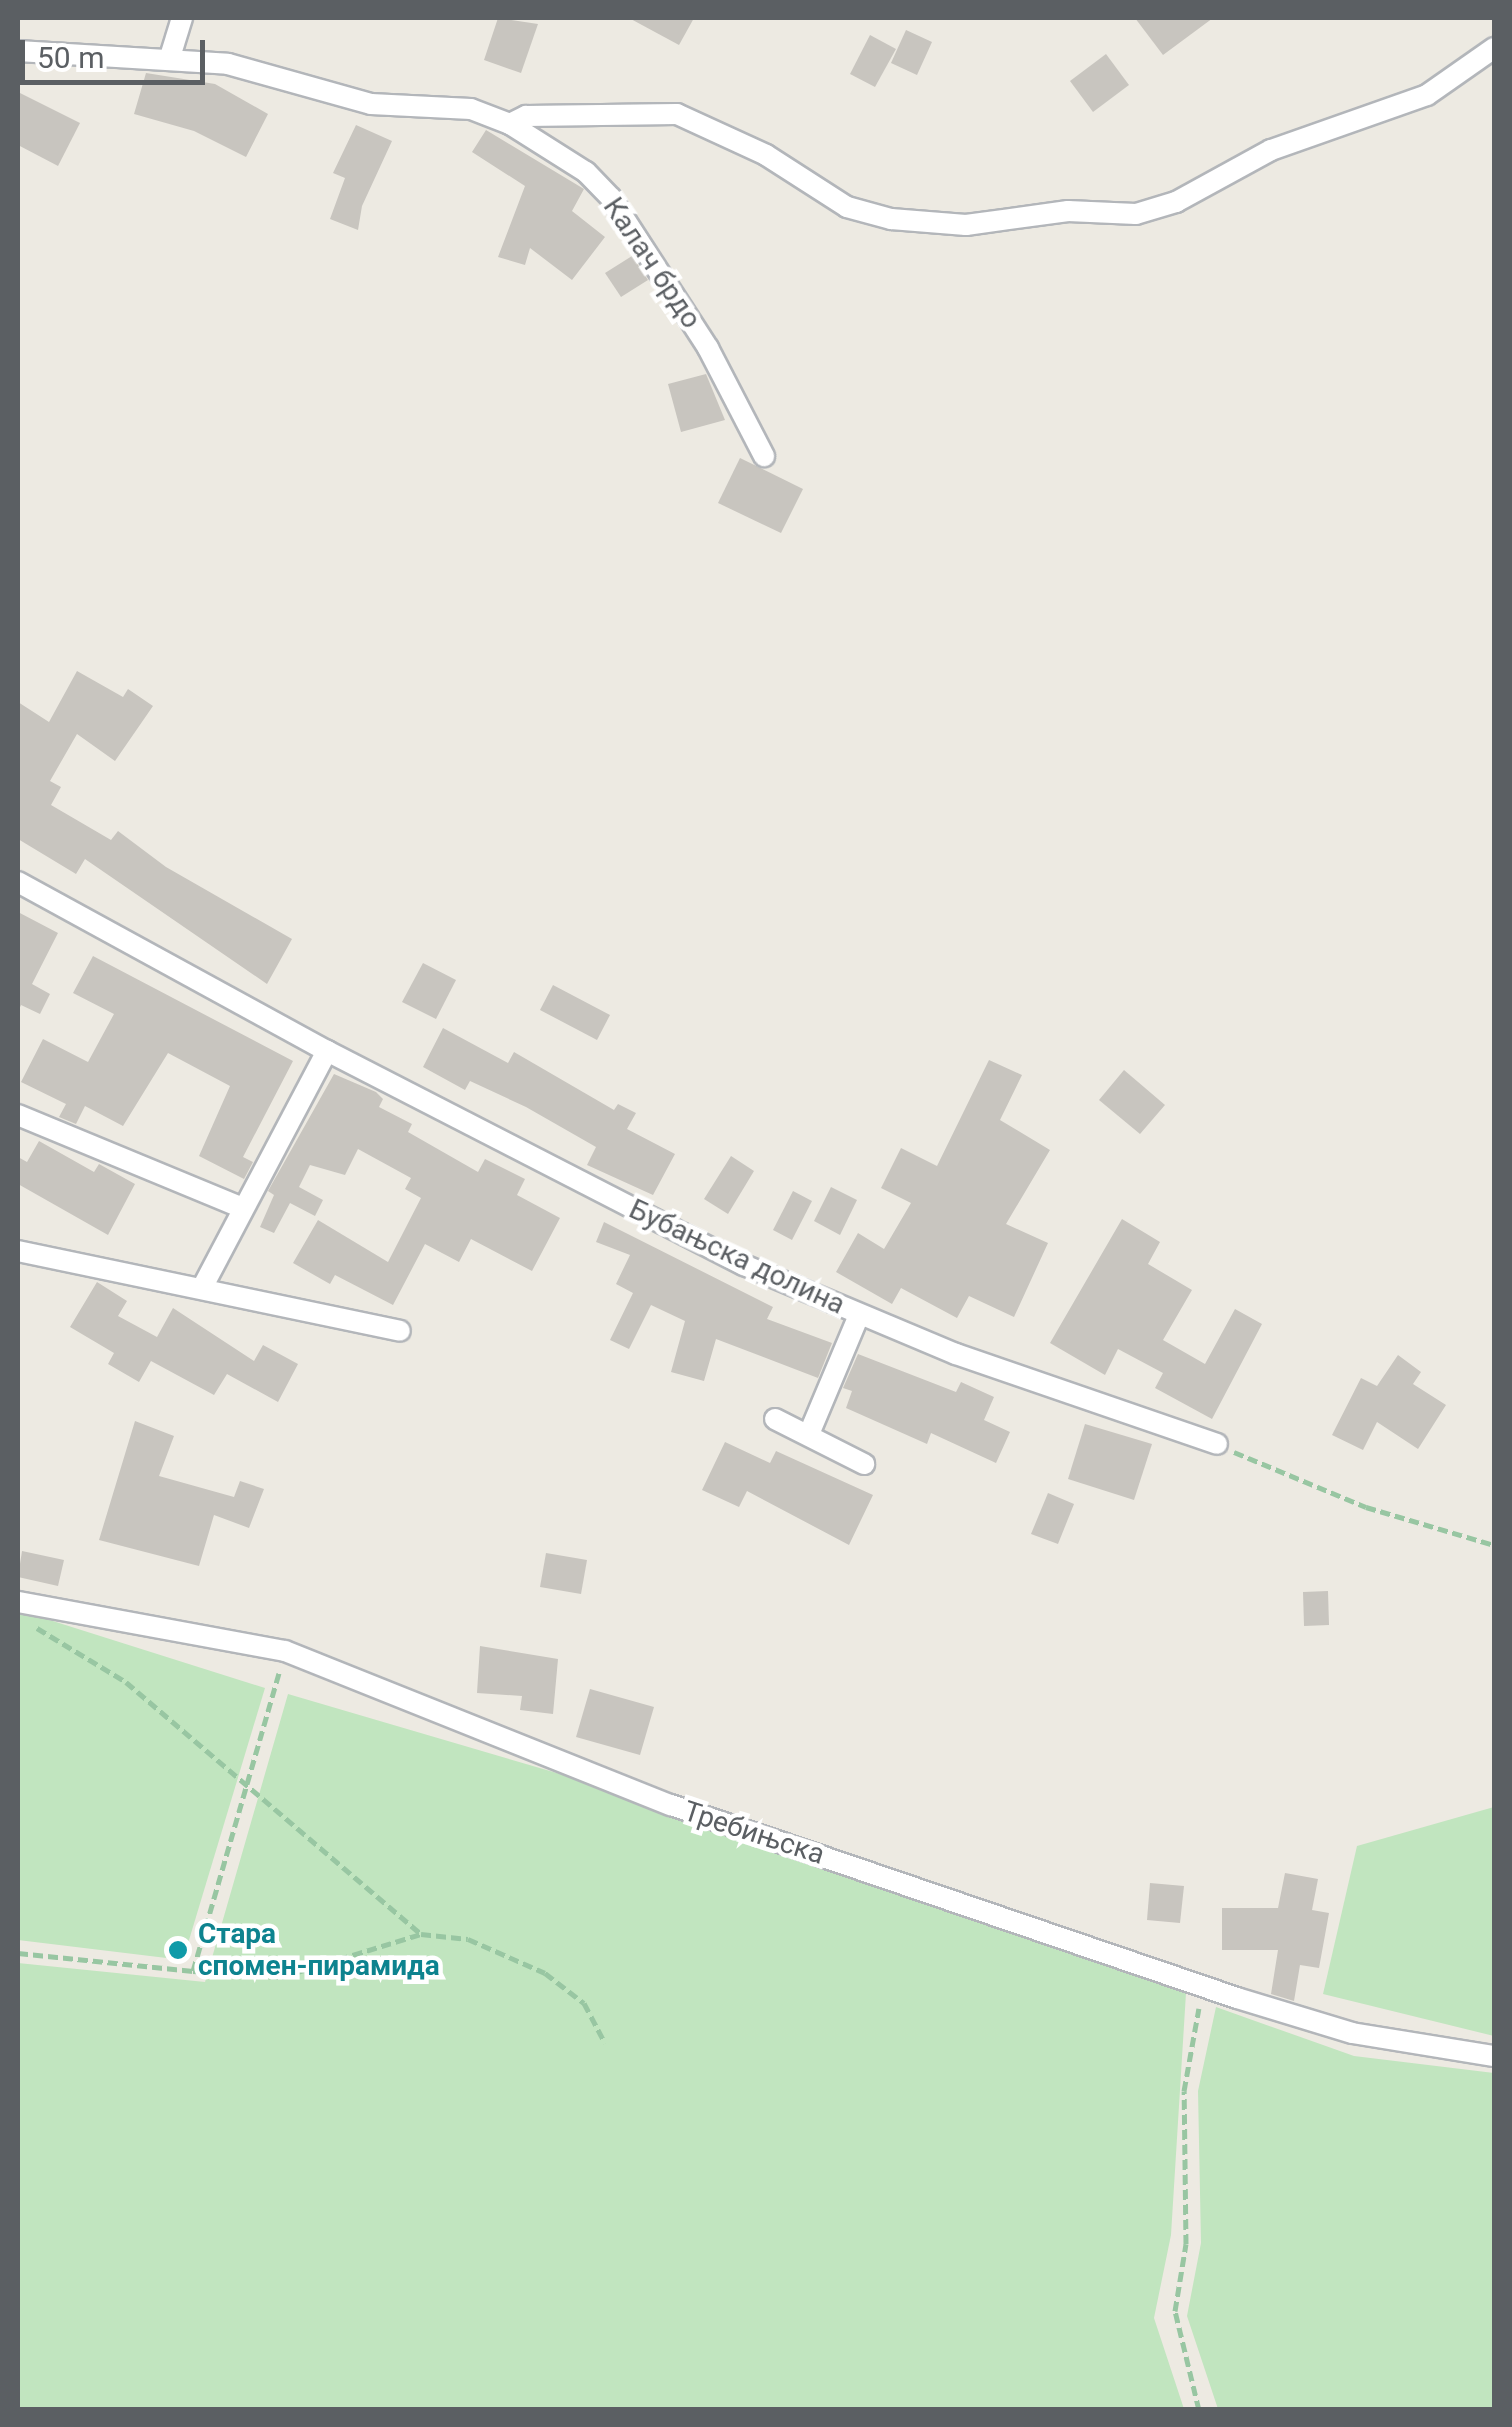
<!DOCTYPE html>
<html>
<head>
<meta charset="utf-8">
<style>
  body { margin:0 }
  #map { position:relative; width:1512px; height:2427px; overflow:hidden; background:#edeae2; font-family:Roboto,sans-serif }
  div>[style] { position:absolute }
  .green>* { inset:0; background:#c1e5bf }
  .building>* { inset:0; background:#c8c5bf }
  .path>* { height:5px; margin-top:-2.5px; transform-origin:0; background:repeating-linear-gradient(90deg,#98c6a2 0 10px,transparent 0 15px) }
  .roads { filter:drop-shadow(2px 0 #b3b6ba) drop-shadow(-2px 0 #b3b6ba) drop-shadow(0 2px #b3b6ba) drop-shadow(0 -2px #b3b6ba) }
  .minor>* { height:20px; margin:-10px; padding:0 10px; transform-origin:10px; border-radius:10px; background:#fff }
  .dots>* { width:28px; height:28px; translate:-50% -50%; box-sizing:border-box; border:5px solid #fff; border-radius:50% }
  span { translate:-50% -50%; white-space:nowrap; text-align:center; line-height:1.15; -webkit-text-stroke:9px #fff; paint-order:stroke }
  .street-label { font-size:28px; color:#5b5f63 }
  .culture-label { font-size:28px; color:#0d838f; font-weight:700 }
  .left { translate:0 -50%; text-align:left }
  .frame { position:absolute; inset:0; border:20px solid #5b5f63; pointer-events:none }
  .scale { position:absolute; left:20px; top:40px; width:185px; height:45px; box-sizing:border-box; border:5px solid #5b5f63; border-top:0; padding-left:12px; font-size:30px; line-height:35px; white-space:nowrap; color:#5b5f63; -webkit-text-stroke:8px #fff; paint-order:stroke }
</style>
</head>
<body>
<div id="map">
  <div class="green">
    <div style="clip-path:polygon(18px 1610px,265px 1688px,183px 1960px,18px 1940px)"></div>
    <div style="clip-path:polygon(288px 1694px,608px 1788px,1186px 1993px,1171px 2235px,1154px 2318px,1184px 2409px,18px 2410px,18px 1963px,205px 1982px)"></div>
    <div style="clip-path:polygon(1494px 1807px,1494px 2036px,1323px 1994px,1357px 1846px)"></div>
    <div style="clip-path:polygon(1216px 2007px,1354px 2056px,1494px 2073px,1494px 2409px,1218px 2409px,1187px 2316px,1201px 2243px,1198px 2091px)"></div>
  </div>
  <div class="building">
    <div style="clip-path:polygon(498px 18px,538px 24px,521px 73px,484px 60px)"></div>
    <div style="clip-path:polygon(629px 18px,694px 18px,679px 45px)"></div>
    <div style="clip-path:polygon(1135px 18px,1213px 18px,1163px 55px)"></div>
    <div style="clip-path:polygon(906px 30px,932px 42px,917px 75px,891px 63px)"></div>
    <div style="clip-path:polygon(870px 35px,896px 49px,875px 87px,850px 74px)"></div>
    <div style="clip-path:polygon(1106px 54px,1129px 85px,1093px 112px,1070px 81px)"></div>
    <div style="clip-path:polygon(146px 73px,215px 84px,268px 114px,246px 157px,194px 131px,134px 114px)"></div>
    <div style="clip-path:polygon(18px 92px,80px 123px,58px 166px,18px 145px)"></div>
    <div style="clip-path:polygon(356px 125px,392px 141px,362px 206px,358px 230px,330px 219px,345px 178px,333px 173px)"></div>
    <div style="clip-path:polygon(486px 130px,584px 189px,572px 211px,605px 237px,572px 280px,530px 248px,525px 265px,498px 257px,525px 186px,472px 152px)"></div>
    <div style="clip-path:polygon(632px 256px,648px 280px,621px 297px,605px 273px)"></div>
    <div style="clip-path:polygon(706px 374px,725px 420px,681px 432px,668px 384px)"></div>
    <div style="clip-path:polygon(740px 458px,803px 489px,781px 533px,718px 503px)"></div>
    <div style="clip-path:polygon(77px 671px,123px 697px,128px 689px,153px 706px,115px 761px,77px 734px,50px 781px,61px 787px,51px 805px,111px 840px,118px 831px,166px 867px,292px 939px,267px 984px,85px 859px,76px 874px,18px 839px,18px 702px,49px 722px)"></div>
    <div style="clip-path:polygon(18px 912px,58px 933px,32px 984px,50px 994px,40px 1014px,21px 1005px,18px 1012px)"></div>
    <div style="clip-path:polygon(93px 956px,293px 1061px,243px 1157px,253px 1162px,244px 1179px,199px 1156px,230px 1086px,168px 1053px,123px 1126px,85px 1106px,76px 1124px,59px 1117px,66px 1104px,21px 1082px,43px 1039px,88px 1062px,114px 1014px,73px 993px)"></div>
    <div style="clip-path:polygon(423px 963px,456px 980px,436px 1019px,402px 1002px)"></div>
    <div style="clip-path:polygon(553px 985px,610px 1015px,597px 1040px,540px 1010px)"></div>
    <div style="clip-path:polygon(443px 1028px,508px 1063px,514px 1052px,614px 1110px,618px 1104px,636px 1113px,627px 1129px,675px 1154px,653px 1195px,587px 1165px,596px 1147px,526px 1107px,470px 1081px,465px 1090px,423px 1067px)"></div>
    <div style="clip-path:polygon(989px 1060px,1022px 1075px,1000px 1120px,1050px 1150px,1006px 1224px,1048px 1243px,1014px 1317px,969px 1296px,957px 1318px,901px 1288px,892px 1304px,836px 1272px,858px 1233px,884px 1249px,911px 1203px,881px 1188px,901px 1148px,937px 1166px)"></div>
    <div style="clip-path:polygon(1124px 1070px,1165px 1105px,1140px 1134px,1099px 1100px)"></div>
    <div style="clip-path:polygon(334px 1074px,376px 1092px,383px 1099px,379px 1107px,412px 1124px,408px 1132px,478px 1172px,485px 1159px,525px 1179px,517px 1195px,560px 1218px,532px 1271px,471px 1239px,459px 1262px,425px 1244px,393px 1305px,335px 1275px,330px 1284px,293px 1263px,318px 1220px,388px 1262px,421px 1198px,405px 1189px,411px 1178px,358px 1149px,345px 1175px,310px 1165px,299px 1187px,323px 1200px,315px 1216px,290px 1203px,274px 1233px,260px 1227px,274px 1195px,268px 1191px)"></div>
    <div style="clip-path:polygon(39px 1141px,94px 1172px,99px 1164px,135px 1184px,108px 1235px,18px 1184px,18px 1157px,27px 1162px)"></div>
    <div style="clip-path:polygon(731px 1156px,754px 1171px,728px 1214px,704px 1199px)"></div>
    <div style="clip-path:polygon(831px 1187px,857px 1200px,840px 1235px,814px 1221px)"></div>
    <div style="clip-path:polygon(793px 1191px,812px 1201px,792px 1240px,773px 1230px)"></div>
    <div style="clip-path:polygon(1122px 1219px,1160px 1242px,1148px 1264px,1192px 1290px,1163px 1340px,1205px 1364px,1235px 1309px,1262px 1324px,1212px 1419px,1155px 1388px,1163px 1373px,1118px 1349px,1105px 1375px,1050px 1343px)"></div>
    <div style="clip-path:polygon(604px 1222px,773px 1307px,767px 1319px,832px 1343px,818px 1378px,716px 1339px,704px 1381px,671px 1372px,685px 1321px,651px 1305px,629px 1349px,610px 1340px,633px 1293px,616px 1284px,630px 1255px,596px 1242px)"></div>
    <div style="clip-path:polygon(97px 1282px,127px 1301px,118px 1316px,157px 1337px,173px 1308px,254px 1361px,263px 1345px,298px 1364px,278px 1402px,227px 1374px,214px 1395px,151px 1361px,139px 1382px,108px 1364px,114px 1353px,70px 1327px)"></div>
    <div style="clip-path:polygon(858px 1354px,956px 1392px,961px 1382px,994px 1397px,984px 1420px,1010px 1432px,996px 1463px,931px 1433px,927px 1444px,846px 1408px,852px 1391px,843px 1388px)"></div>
    <div style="clip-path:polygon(1398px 1355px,1421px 1372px,1413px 1384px,1446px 1405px,1418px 1449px,1377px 1422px,1363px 1450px,1332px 1435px,1361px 1378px,1377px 1386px)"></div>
    <div style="clip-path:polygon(135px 1421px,174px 1436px,159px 1476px,234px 1497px,240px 1481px,264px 1489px,249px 1528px,214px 1515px,199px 1566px,99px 1540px)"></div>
    <div style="clip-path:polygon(1085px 1424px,1152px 1444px,1134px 1500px,1068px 1479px)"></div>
    <div style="clip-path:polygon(725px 1442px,770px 1463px,776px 1451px,873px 1495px,849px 1545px,747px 1491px,739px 1507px,702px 1490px)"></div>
    <div style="clip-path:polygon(1048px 1493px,1074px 1504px,1058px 1544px,1031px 1534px)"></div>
    <div style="clip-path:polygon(22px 1551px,64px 1560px,58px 1586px,18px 1577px)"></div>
    <div style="clip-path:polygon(546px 1553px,587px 1560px,581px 1594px,540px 1587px)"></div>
    <div style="clip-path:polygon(1328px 1591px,1329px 1625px,1304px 1626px,1303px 1592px)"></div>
    <div style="clip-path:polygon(480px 1646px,558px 1659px,553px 1714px,520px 1710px,522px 1696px,477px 1693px)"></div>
    <div style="clip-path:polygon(590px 1689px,654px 1707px,640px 1755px,576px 1737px)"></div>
    <div style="clip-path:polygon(1285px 1873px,1318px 1879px,1312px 1910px,1329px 1913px,1319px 1968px,1300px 1965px,1294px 2001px,1271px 1994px,1278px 1950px,1222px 1950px,1222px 1908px,1278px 1908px)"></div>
    <div style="clip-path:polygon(1150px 1883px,1184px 1886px,1180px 1923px,1147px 1920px)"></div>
  </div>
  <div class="path">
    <div style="left:1234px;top:1452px;width:143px;rotate:22.6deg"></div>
    <div style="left:1366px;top:1507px;width:134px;rotate:16.5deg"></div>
    <div style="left:37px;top:1628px;width:104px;rotate:31.2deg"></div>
    <div style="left:126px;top:1682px;width:388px;rotate:40.5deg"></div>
    <div style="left:18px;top:1953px;width:176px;rotate:5.9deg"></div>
    <div style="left:193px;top:1971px;width:310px;rotate:-73.9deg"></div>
    <div style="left:193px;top:1971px;width:88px;rotate:3.9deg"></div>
    <div style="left:281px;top:1977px;width:146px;rotate:-17.1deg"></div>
    <div style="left:421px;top:1934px;width:47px;rotate:6.1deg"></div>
    <div style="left:468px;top:1939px;width:84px;rotate:23.8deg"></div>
    <div style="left:545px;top:1973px;width:49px;rotate:37.6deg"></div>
    <div style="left:584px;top:2003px;width:45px;rotate:62.3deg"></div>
    <div style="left:1199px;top:2410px;width:102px;rotate:-103.6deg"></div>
    <div style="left:1175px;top:2311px;width:68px;rotate:-80.7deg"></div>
    <div style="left:1186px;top:2244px;width:153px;rotate:-90.7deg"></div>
    <div style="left:1184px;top:2091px;width:84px;rotate:-79.8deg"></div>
  </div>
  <div class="roads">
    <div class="minor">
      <div style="left:18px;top:51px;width:210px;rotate:3.5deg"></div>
      <div style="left:228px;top:64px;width:148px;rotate:15.6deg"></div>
      <div style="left:371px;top:104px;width:100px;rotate:2.9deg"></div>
      <div style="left:471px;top:109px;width:42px;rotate:21deg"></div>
      <div style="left:510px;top:124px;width:90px;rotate:32.3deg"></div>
      <div style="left:586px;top:172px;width:36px;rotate:46deg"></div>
      <div style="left:611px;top:198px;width:179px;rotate:57.1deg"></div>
      <div style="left:708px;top:348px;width:122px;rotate:62.6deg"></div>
      <div style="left:170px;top:57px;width:41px;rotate:-72.9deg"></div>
      <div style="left:510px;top:124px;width:18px;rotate:-27deg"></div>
      <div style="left:526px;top:116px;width:151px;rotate:-0.8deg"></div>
      <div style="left:677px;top:114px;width:98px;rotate:24.7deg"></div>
      <div style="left:766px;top:155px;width:96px;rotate:32.7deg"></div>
      <div style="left:847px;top:207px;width:46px;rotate:15.3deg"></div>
      <div style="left:891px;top:219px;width:75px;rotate:4.6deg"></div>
      <div style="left:966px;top:225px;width:103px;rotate:-7.8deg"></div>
      <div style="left:1068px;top:211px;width:68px;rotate:2.5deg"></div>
      <div style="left:1136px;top:214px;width:42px;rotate:-16.7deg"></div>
      <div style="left:1176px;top:202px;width:108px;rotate:-28.7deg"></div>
      <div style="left:1271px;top:150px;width:165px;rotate:-19.4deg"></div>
      <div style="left:1427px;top:95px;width:82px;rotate:-35deg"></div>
      <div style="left:18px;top:882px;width:352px;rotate:28.7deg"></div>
      <div style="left:327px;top:1051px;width:469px;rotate:27.2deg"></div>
      <div style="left:744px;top:1265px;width:230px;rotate:22.8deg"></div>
      <div style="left:956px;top:1354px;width:276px;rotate:19deg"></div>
      <div style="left:18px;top:1115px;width:243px;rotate:22.5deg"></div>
      <div style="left:18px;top:1251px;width:390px;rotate:11.8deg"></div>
      <div style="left:202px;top:1288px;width:268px;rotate:-62.2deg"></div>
      <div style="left:775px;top:1419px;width:100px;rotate:26.8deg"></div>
      <div style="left:809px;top:1434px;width:129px;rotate:-67.2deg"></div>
      <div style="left:18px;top:1602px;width:271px;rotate:10.4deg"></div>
      <div style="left:285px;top:1651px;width:416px;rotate:21.8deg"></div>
      <div style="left:671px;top:1805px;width:598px;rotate:18.83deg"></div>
      <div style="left:1237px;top:1998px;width:120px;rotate:16.9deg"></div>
      <div style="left:1352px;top:2033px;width:144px;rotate:9.2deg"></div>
    </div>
  </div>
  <div class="dots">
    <div style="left:178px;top:1950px;background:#0f9aa8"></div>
  </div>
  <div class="street-label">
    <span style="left:652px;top:263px;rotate:56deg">Калач брдо</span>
    <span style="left:737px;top:1257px;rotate:25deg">Бубањска долина</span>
    <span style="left:754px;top:1833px;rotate:18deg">Требињска</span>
  </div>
  <div class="culture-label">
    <span class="left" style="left:198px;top:1950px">Стара<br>спомен-пирамида</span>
  </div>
  <div class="frame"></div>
  <div class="scale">50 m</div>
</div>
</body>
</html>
